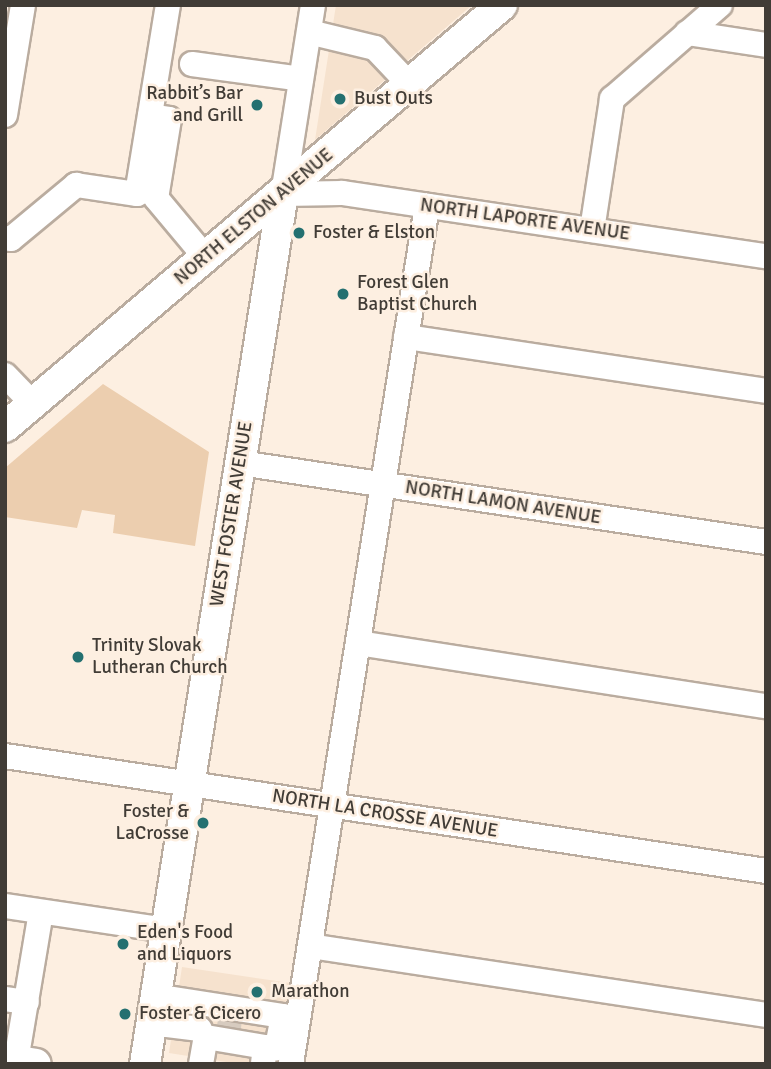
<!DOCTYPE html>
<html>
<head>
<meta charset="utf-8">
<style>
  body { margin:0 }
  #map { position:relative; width:771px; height:1069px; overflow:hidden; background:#fdefe1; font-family:Signika,sans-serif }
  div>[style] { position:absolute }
  .built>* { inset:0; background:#f6e2ce }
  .green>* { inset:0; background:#ecceaf }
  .minor-tunnel>* { height:24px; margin-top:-12px; transform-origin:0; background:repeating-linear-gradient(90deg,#d7cbbf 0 24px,transparent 0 36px) }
  .roads { filter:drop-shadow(2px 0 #baac9f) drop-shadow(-2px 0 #baac9f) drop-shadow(0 2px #baac9f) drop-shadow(0 -2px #baac9f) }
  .minor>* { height:24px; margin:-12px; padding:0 12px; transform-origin:12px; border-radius:12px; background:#fff }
  .major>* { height:30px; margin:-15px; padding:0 15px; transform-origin:15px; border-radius:15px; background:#fff }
  .dots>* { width:19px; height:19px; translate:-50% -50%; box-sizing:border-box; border:4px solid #fdefe1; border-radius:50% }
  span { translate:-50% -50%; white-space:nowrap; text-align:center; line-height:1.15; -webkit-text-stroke:5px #fdefe1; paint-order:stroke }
  .poi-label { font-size:19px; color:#413c36 }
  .right { translate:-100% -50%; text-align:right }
  .left { translate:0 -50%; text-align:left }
  .street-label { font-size:19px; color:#413c36 }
  .frame { position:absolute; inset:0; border:7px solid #413c36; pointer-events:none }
</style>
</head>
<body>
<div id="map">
  <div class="built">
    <div style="clip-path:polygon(336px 5px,472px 5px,315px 140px)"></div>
    <div style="clip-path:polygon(182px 967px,297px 984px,285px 1064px,239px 1064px,169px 1053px)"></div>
  </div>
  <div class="green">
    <div style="clip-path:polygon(103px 384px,209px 452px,195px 546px,113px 533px,115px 515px,82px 510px,77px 528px,5px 517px,5px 468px)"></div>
  </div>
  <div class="minor-tunnel">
    <div style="left:228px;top:1034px;width:21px;rotate:-82deg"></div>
  </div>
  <div class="roads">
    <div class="minor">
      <div style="left:313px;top:5px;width:191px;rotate:99deg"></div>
      <div style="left:283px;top:194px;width:59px;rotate:-1deg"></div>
      <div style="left:342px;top:193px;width:429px;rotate:8.5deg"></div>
      <div style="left:309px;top:32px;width:68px;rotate:13.6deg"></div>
      <div style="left:375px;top:48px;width:50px;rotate:46.6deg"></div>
      <div style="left:687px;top:33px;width:80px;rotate:8.6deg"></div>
      <div style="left:192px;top:64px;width:110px;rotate:7.8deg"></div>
      <div style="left:5px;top:115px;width:111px;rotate:-80.7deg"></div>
      <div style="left:150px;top:116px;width:19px;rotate:9deg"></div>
      <div style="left:169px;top:119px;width:80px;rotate:99.3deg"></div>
      <div style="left:156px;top:198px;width:78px;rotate:50.2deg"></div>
      <div style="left:592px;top:230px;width:133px;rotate:-81.3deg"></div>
      <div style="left:612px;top:99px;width:143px;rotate:-41deg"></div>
      <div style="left:5px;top:238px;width:6px;rotate:9deg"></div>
      <div style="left:11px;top:239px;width:85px;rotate:-39.7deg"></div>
      <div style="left:76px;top:185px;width:62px;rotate:8.4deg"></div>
      <div style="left:137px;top:194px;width:192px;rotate:-80.7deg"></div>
      <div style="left:406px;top:337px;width:364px;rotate:8.5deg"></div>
      <div style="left:5px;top:375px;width:40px;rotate:46deg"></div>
      <div style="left:240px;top:463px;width:532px;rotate:8.54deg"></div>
      <div style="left:358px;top:643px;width:413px;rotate:8.8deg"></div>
      <div style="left:5px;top:756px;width:770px;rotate:8.59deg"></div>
      <div style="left:5px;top:906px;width:162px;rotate:8.5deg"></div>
      <div style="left:310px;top:946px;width:461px;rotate:8.6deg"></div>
      <div style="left:155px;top:996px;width:130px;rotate:8.9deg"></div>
      <div style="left:283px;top:1016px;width:33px;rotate:101deg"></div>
      <div style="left:277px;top:1048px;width:12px;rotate:-175deg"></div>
      <div style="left:5px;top:999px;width:22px;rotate:8deg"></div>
      <div style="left:151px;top:1023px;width:49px;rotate:7deg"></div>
      <div style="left:16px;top:1061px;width:140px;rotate:-80.5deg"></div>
      <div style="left:201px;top:1064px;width:27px;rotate:-80deg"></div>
      <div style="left:206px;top:1037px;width:60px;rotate:9.6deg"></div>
      <div style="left:265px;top:1047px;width:17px;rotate:97deg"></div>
      <div style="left:291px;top:1064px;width:869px;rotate:-80.99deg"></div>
    </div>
    <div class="major">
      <div style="left:5px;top:427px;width:652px;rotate:-40.33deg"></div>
      <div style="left:5px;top:1059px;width:31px;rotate:9deg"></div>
      <div style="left:145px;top:1064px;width:881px;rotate:-80.99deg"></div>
    </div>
  </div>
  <div class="dots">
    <div style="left:340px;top:99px;background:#247070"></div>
    <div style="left:257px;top:105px;background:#247070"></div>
    <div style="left:299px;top:233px;background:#247070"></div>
    <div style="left:343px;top:294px;background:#247070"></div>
    <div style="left:78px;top:657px;background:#247070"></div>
    <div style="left:203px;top:823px;background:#247070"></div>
    <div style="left:123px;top:944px;background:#247070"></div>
    <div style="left:257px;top:992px;background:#247070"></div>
    <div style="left:125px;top:1014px;background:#247070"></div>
  </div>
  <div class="poi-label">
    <span class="right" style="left:243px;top:105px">Rabbit’s Bar<br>and Grill</span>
    <span class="left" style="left:354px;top:99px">Bust Outs</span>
    <span class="left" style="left:313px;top:233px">Foster &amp; Elston</span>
    <span class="left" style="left:357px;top:294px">Forest Glen<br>Baptist Church</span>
    <span class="left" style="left:92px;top:657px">Trinity Slovak<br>Lutheran Church</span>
    <span class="right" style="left:189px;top:823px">Foster &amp;<br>LaCrosse</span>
    <span class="left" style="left:137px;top:944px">Eden's Food<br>and Liquors</span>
    <span class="left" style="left:271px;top:992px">Marathon</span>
    <span class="left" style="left:139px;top:1014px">Foster &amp; Cicero</span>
  </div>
  <div class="street-label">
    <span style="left:254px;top:217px;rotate:-40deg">NORTH ELSTON AVENUE</span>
    <span style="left:525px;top:220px;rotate:8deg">NORTH LAPORTE AVENUE</span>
    <span style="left:503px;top:503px;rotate:9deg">NORTH LAMON AVENUE</span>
    <span style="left:232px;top:514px;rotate:-81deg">WEST FOSTER AVENUE</span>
    <span style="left:385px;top:814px;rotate:9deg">NORTH LA CROSSE AVENUE</span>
  </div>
  <div class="frame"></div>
</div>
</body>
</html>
